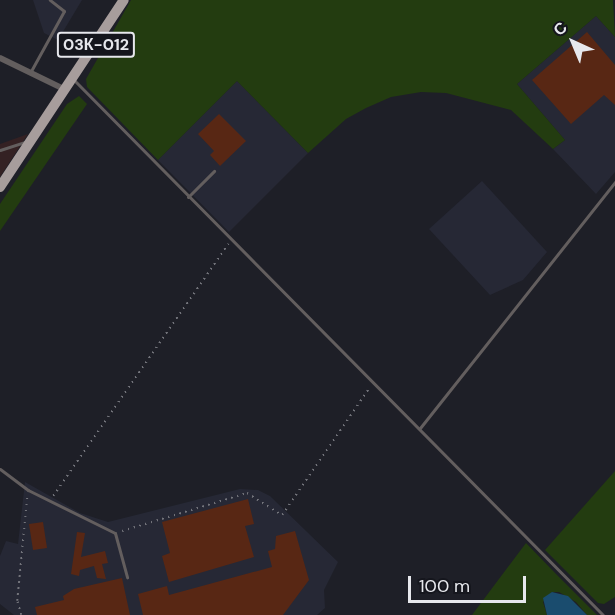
<!DOCTYPE html>
<html>
<head>
<meta charset="utf-8">
<style>
  body { margin:0 }
  #map { position:relative; width:615px; height:615px; overflow:hidden; background:#1e1f27; font-family:"DM Sans",sans-serif }
  div>[style] { position:absolute }
  .commercial>* { inset:0; background:#342123 }
  .built>* { inset:0; background:#262835 }
  .green>* { inset:0; background:#233c10 }
  .water>* { inset:0; background:#1a4c6e }
  .building>* { inset:0; background:#582714 }
  .path>* { height:1.5px; margin-top:-0.75px; transform-origin:0; background:repeating-linear-gradient(90deg,#73747b 0 1.5px,transparent 0 6px) }
  .lane>* { height:3px; margin:-1.5px; padding:0 1.5px; transform-origin:1.5px; border-radius:1.5px; background:#635e5e }
  .street>* { height:6px; margin:-3px; padding:0 3px; transform-origin:3px; border-radius:3px; background:#635e5e }
  .primary>* { height:10px; margin:-5px; padding:0 5px; transform-origin:5px; border-radius:5px; background:#a79d9c }
  span { translate:-50% -50%; white-space:nowrap; text-align:center; line-height:1.15; -webkit-text-stroke:4.5px #15161d; paint-order:stroke }
  .shield-label span { padding:2px 4px; background:#15161d; border:2px solid; border-radius:4px; -webkit-text-stroke-width:0 }
  .shield-label { font-size:16px; color:#e7e8ed; font-weight:700 }
  .north { position:absolute; left:543px; top:12px; width:60px; height:60px; -webkit-text-stroke:4px #15161d; paint-order:stroke; rotate:316deg; font-size:16px; font-weight:700; line-height:24px; text-align:center; color:#e7e8ed }
  .north::after { content:''; display:block; margin:auto; width:21px; height:27px; background:#e7e8ed; clip-path:polygon(50% 0,100% 100%,50% 72%,0 100%) }
  .scale { position:absolute; left:408px; top:576px; width:118px; height:27px; box-sizing:border-box; border:3px solid #e7e8ed; border-top:0; padding-left:8px; font-size:18px; line-height:21px; white-space:nowrap; color:#e7e8ed; -webkit-text-stroke:4px #15161d; paint-order:stroke }
</style>
</head>
<body>
<div id="map">
  <div class="commercial">
    <div style="clip-path:polygon(28px 134px,0 177px,0 144px)"></div>
  </div>
  <div class="built">
    <div style="clip-path:polygon(33px 0,82px 0,58px 40px,44px 33px)"></div>
    <div style="clip-path:polygon(596px 16px,615px 37px,615px 172px,596px 194px,553px 149px,565px 140px,517px 84px)"></div>
    <div style="clip-path:polygon(237px 81px,308px 153px,229px 232px,158px 160px)"></div>
    <div style="clip-path:polygon(482px 181px,547px 252px,523px 280px,490px 295px,429px 229px)"></div>
    <div style="clip-path:polygon(25px 482px,80px 513px,108px 522px,240px 489px,258px 490px,270px 496px,338px 562px,324px 590px,325px 608px,317px 615px,14px 615px,0 604px,0 556px,6px 541px,18px 544px)"></div>
  </div>
  <div class="green">
    <div style="clip-path:polygon(131px 0,613px 0,615px 37px,596px 16px,517px 84px,565px 140px,553px 149px,511px 110px,446px 93px,421px 92px,391px 97px,366px 108px,346px 119px,308px 153px,237px 81px,158px 160px,87px 87px,86px 79px)"></div>
    <div style="clip-path:polygon(79px 96px,87px 104px,0 231px,0 204px,67px 104px)"></div>
    <div style="clip-path:polygon(615px 471px,615px 597px,604px 604px,598px 603px,545px 550px)"></div>
    <div style="clip-path:polygon(526px 543px,556px 574px,597px 615px,587px 615px,576px 602px,559px 592px,552px 592px,543px 602px,547px 615px,472px 615px)"></div>
  </div>
  <div class="water">
    <div style="clip-path:polygon(552px 592px,568px 596px,587px 615px,547px 615px,543px 598px)"></div>
  </div>
  <div class="building">
    <div style="clip-path:polygon(587px 32px,615px 65px,615px 105px,604px 95px,571px 124px,532px 80px)"></div>
    <div style="clip-path:polygon(219px 114px,246px 141px,220px 166px,210px 155px,214px 151px,198px 134px)"></div>
    <div style="clip-path:polygon(248px 499px,254px 524px,245px 526px,254px 557px,169px 582px,162px 556px,170px 553px,162px 522px)"></div>
    <div style="clip-path:polygon(43px 522px,47px 548px,33px 550px,29px 524px)"></div>
    <div style="clip-path:polygon(295px 531px,309px 580px,283px 615px,143px 615px,138px 594px,167px 586px,169px 595px,272px 567px,268px 551px,275px 549px,276px 536px)"></div>
    <div style="clip-path:polygon(77px 532px,85px 533px,81px 557px,105px 551px,108px 563px,102px 564px,106px 579px,97px 578px,94px 566px,80px 570px,79px 576px,71px 574px)"></div>
    <div style="clip-path:polygon(122px 578px,130px 615px,37px 615px,35px 607px,64px 600px,63px 596px,74px 589px)"></div>
  </div>
  <div class="path">
    <div style="left:53px;top:496px;width:307px;rotate:-55.2deg"></div>
    <div style="left:122px;top:531px;width:131px;rotate:-16.9deg"></div>
    <div style="left:247px;top:493px;width:41px;rotate:32.2deg"></div>
    <div style="left:282px;top:515px;width:155px;rotate:-55.5deg"></div>
    <div style="left:21px;top:615px;width:15px;rotate:-106deg"></div>
    <div style="left:17px;top:601px;width:104px;rotate:-84.5deg"></div>
  </div>
  <div class="lane">
    <div style="left:31px;top:71px;width:68px;rotate:-61.2deg"></div>
    <div style="left:64px;top:11px;width:18px;rotate:-142deg"></div>
    <div style="left:74px;top:80px;width:752px;rotate:45.32deg"></div>
    <div style="left:0;top:150px;width:28px;rotate:-18deg"></div>
    <div style="left:188px;top:197px;width:37px;rotate:-45deg"></div>
    <div style="left:420px;top:428px;width:314px;rotate:-51.6deg"></div>
    <div style="left:0;top:469px;width:35px;rotate:37deg"></div>
    <div style="left:28px;top:490px;width:97px;rotate:26.3deg"></div>
    <div style="left:115px;top:533px;width:46px;rotate:74.7deg"></div>
  </div>
  <div class="street">
    <div style="left:0;top:58px;width:73px;rotate:25.9deg"></div>
  </div>
  <div class="primary">
    <div style="left:0;top:187px;width:224px;rotate:-56.5deg"></div>
  </div>
  <div class="shield-label">
    <span style="left:96px;top:45px">03К-012</span>
  </div>
  <div class="north">С</div>
  <div class="scale">100 m</div>
</div>
</body>
</html>
